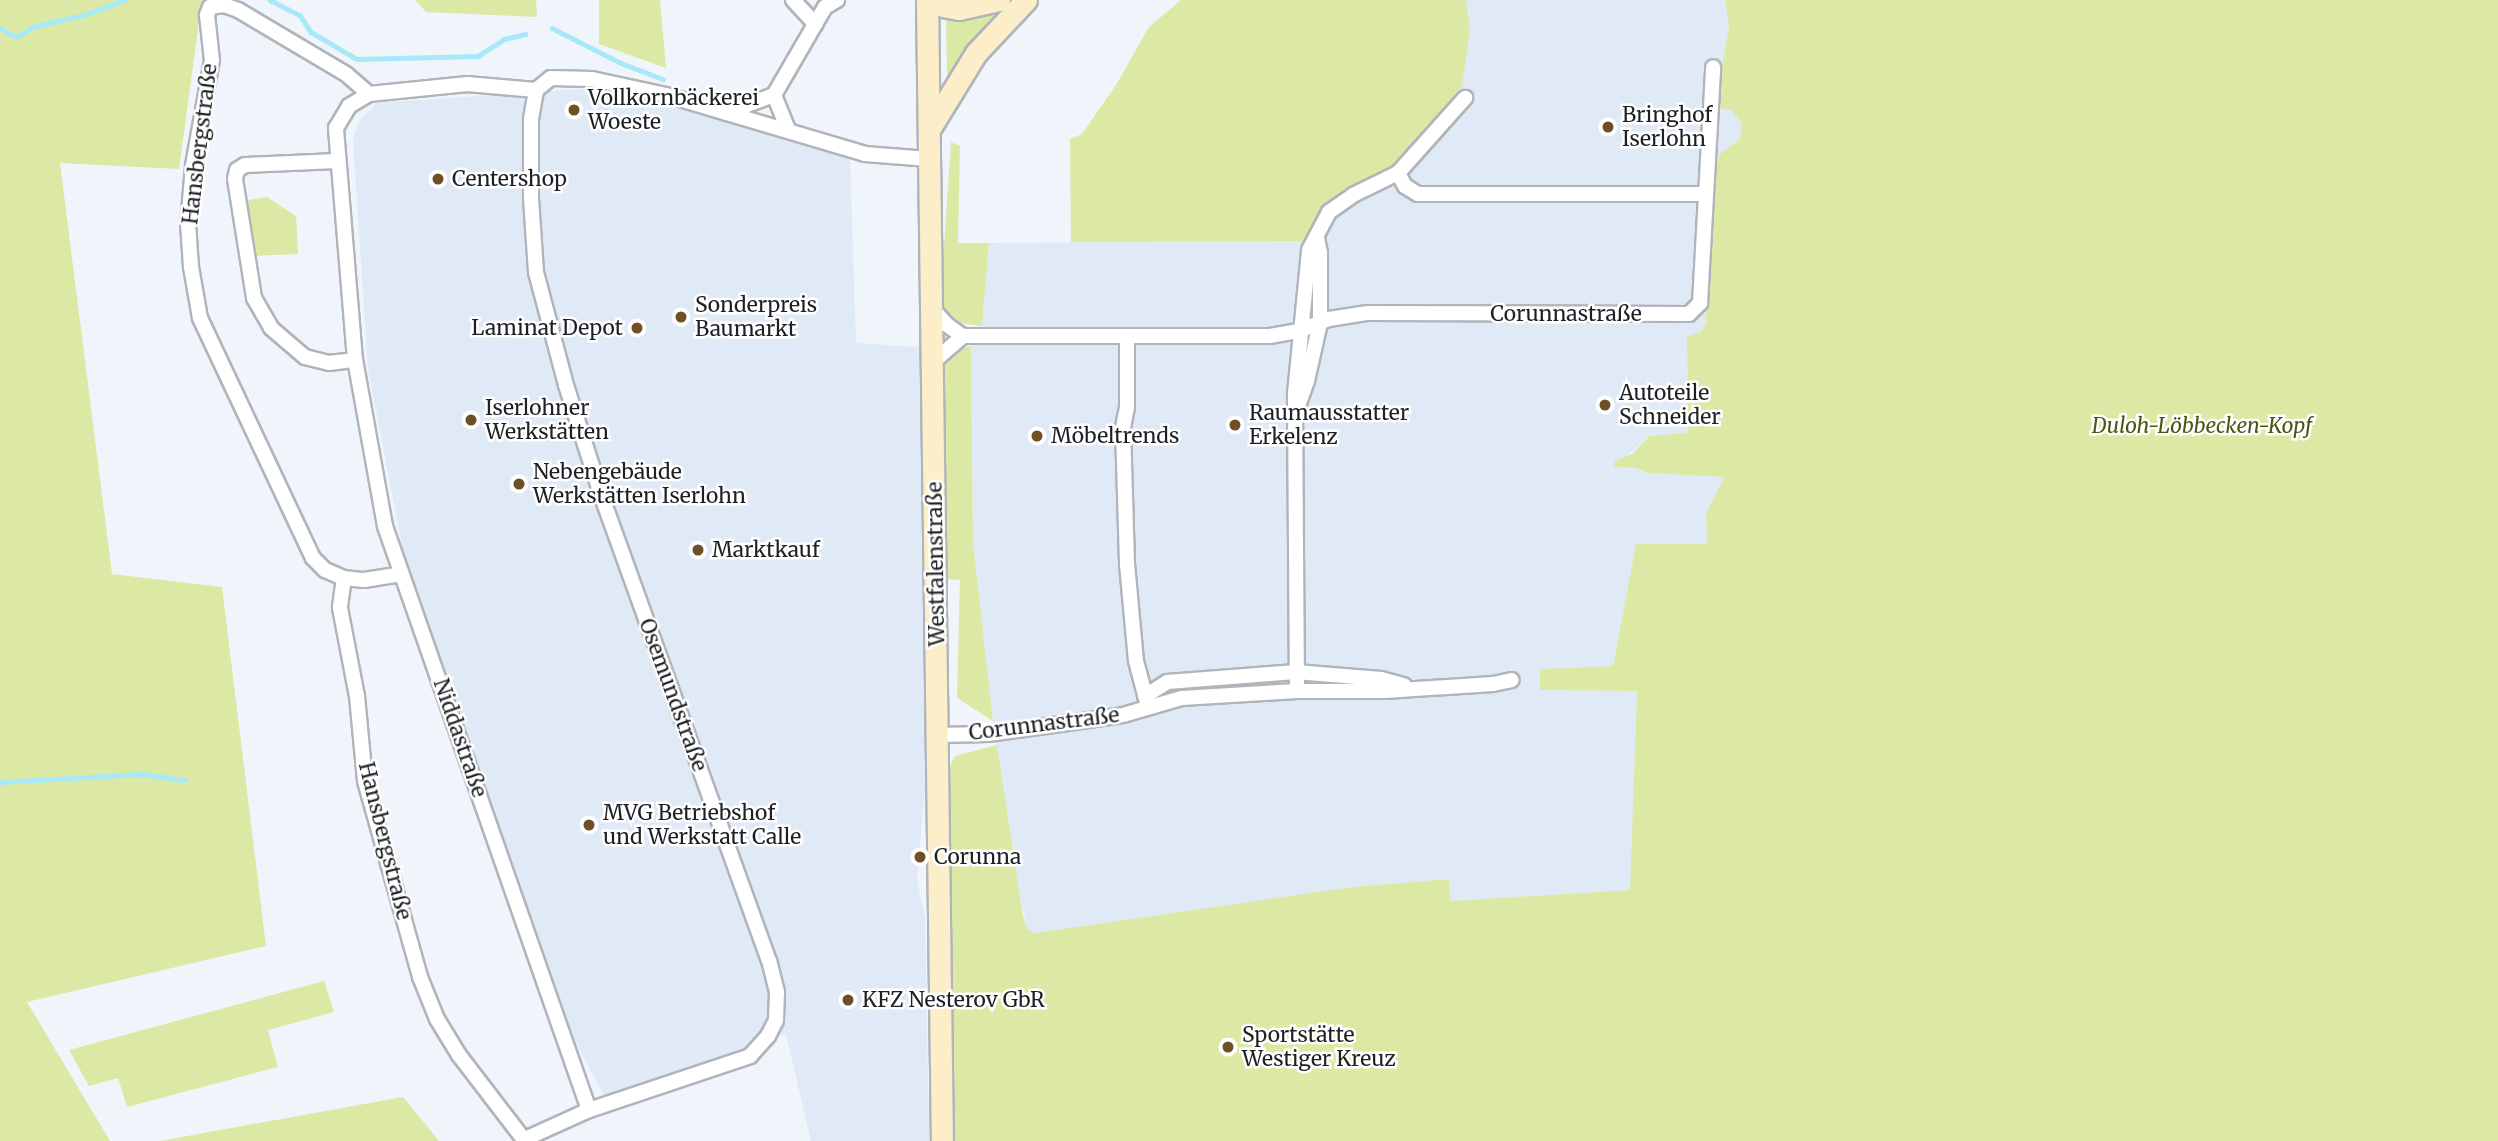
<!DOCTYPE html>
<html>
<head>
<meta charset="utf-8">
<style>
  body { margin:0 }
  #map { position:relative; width:2498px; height:1141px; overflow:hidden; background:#f0f4fb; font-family:Merriweather,serif }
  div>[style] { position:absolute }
  .built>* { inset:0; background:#e0e9f6 }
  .green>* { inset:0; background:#dbe9a5 }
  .stream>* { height:4.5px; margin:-2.25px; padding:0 2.25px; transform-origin:2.25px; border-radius:2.25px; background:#a7e8f9 }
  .roads { filter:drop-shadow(2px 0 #b0b4bb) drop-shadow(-2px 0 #b0b4bb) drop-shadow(0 2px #b0b4bb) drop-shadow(0 -2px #b0b4bb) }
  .minor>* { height:14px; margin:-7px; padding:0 7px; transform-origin:7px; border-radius:7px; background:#fff }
  .secondary>* { height:21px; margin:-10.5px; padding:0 10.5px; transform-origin:10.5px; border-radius:10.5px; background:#fceec9 }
  .dots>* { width:19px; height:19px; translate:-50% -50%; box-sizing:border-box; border:4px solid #fff; border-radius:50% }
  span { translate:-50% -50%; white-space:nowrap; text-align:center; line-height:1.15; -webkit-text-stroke:5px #fff; paint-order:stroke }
  .poi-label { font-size:21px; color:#1f2023 }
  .left { translate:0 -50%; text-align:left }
  .right { translate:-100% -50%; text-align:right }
  .street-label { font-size:21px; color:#1f2023 }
  .park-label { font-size:21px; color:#4b5615; font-style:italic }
</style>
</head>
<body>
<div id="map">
  <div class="built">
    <div style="clip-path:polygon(1466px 0,1725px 0,1729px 26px,1715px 109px,1731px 110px,1742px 123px,1740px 139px,1720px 154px,1717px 162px,1710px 215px,1706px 324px,1701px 332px,1687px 338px,1688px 434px,1649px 436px,1614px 467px,1635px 468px,1648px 473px,1724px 477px,1706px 514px,1707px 544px,1636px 544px,1613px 666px,1541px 669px,1540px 690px,1637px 691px,1631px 890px,1450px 901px,1449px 879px,1351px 887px,1035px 933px,1028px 931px,1019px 894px,993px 722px,973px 542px,971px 327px,982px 326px,989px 243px,1310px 241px,1455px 93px,1470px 29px)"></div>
    <div style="clip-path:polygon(579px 89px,630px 97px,779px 134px,850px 157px,856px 343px,929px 348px,929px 741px,917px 880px,925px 917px,929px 1141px,811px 1141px,786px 1034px,604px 1096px,573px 1037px,403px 552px,368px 368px,353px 140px,359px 121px,377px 103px)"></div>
  </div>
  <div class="green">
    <div style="clip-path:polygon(0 0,202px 0,179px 169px,60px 163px,112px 574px,222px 587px,266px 946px,27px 1002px,110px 1141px,0 1141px)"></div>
    <div style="clip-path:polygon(415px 0,536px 0,537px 17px,426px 12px)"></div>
    <div style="clip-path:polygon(599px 0,660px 0,666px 68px,599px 44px)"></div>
    <div style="clip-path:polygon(1181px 0,1466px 0,1470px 29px,1462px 86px,1455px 93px,1454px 102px,1398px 167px,1352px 191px,1310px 241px,1071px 242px,1070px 139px,1082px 134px,1116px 85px,1149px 27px)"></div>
    <div style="clip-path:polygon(1725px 0,2498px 0,2498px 1141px,950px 1141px,948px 770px,955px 756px,997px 745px,1023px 917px,1028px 930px,1035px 933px,1351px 887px,1449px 879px,1450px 901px,1630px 890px,1637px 691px,1540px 690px,1540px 669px,1613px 666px,1636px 544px,1707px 544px,1706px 514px,1724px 477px,1648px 473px,1635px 468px,1614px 467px,1615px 461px,1632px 454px,1649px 436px,1688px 433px,1687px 337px,1701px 332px,1706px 324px,1710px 215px,1717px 162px,1720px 154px,1740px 139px,1742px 123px,1731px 110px,1715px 109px,1729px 26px)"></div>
    <div style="clip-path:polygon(1010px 3px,952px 74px,947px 74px,946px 19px)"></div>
    <div style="clip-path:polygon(951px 142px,960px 146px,958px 243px,989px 243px,982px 326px,951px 322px,940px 306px)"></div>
    <div style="clip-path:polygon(267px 197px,296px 216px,298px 254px,250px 256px,243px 201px)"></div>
    <div style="clip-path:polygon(971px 346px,973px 542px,993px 721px,957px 698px,960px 580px,946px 579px,940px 370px,952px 351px)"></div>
    <div style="clip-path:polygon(324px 981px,334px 1012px,268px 1030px,278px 1067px,127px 1107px,118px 1078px,89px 1086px,69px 1050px)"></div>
    <div style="clip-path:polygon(403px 1097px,439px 1141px,160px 1141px)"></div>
  </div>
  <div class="stream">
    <div style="left:270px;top:0;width:34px;rotate:27deg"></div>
    <div style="left:300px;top:15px;width:20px;rotate:57deg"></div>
    <div style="left:311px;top:32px;width:53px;rotate:30.4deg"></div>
    <div style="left:357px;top:59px;width:121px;rotate:-1.4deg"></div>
    <div style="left:478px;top:56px;width:31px;rotate:-33deg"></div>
    <div style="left:504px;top:39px;width:22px;rotate:-13deg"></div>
    <div style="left:0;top:28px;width:18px;rotate:29deg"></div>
    <div style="left:16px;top:37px;width:22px;rotate:-30deg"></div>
    <div style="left:35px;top:26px;width:50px;rotate:-12.7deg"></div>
    <div style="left:84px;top:15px;width:43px;rotate:-20.6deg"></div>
    <div style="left:552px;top:28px;width:77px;rotate:26.9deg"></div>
    <div style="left:621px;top:63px;width:45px;rotate:20.9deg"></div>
    <div style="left:0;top:782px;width:142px;rotate:-3.2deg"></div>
    <div style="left:142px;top:774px;width:43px;rotate:7.9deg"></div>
  </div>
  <div class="roads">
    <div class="minor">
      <div style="left:793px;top:0;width:33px;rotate:47deg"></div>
      <div style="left:369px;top:94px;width:30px;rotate:-139deg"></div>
      <div style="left:346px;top:74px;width:126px;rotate:-149.3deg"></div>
      <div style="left:238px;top:10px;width:15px;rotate:-160deg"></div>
      <div style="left:224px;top:5px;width:14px;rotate:172deg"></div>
      <div style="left:210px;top:7px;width:9px;rotate:111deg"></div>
      <div style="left:207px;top:15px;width:45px;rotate:83.7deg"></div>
      <div style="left:212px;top:60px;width:108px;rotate:100.2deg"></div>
      <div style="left:193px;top:166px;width:57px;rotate:95deg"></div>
      <div style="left:188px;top:223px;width:44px;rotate:86.1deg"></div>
      <div style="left:191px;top:267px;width:52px;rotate:80deg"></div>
      <div style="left:200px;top:318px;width:265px;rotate:64.8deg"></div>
      <div style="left:313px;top:558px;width:17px;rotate:45deg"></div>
      <div style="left:325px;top:570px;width:21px;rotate:23deg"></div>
      <div style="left:344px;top:578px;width:30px;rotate:98deg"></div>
      <div style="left:340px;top:608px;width:90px;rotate:79.1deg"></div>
      <div style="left:357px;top:696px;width:85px;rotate:84.6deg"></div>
      <div style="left:365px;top:781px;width:204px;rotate:74.3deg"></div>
      <div style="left:420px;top:977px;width:45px;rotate:68deg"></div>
      <div style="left:437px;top:1019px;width:42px;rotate:58.6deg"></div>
      <div style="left:459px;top:1055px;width:108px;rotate:52.5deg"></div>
      <div style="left:774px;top:95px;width:38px;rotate:68deg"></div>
      <div style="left:726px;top:113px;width:51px;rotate:-20.6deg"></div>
      <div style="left:774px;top:95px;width:102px;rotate:-59.9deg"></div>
      <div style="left:825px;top:7px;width:14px;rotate:-30deg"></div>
      <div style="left:337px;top:161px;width:92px;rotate:177.5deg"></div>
      <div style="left:245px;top:165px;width:9px;rotate:148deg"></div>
      <div style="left:237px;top:170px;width:9px;rotate:103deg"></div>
      <div style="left:235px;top:179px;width:121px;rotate:80.9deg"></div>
      <div style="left:254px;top:298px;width:34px;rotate:60deg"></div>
      <div style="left:271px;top:328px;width:45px;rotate:40.5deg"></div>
      <div style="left:305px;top:357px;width:25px;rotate:14deg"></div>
      <div style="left:329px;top:363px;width:26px;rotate:-7deg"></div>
      <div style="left:1398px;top:173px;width:15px;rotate:62deg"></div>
      <div style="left:1405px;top:186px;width:15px;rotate:32deg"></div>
      <div style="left:1418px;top:194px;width:288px"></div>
      <div style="left:931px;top:307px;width:24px;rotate:48deg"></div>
      <div style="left:947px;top:325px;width:19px;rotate:35deg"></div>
      <div style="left:963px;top:336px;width:307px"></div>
      <div style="left:1270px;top:336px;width:29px;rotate:-10deg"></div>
      <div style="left:1299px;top:331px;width:32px;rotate:-22deg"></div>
      <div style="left:1329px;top:319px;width:39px;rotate:-9deg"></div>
      <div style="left:1368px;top:313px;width:321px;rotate:0.2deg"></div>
      <div style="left:1689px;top:314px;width:16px;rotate:-45deg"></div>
      <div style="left:1700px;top:303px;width:236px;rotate:-86.8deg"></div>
      <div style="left:1127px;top:336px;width:71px;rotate:90deg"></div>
      <div style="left:1127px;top:407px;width:21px;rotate:101deg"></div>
      <div style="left:1123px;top:428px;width:136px;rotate:88.3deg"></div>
      <div style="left:1127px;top:564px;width:97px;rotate:84.7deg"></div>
      <div style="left:1136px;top:661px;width:47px;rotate:75.1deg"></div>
      <div style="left:933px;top:362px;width:40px;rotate:-41deg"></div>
      <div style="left:1299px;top:403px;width:23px;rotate:-70deg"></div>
      <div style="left:1307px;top:381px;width:59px;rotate:-77.4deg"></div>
      <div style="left:1320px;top:323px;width:70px;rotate:-90deg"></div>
      <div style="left:1320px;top:253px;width:16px;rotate:-101deg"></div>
      <div style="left:344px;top:578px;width:20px;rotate:6deg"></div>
      <div style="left:364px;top:580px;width:38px;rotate:-9deg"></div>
      <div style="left:1297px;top:691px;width:297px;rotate:-90.4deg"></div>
      <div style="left:1295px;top:394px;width:145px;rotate:-84.4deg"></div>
      <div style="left:1309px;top:250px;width:43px;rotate:-62.2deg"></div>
      <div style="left:1329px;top:212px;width:29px;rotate:-35deg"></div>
      <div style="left:1353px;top:195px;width:50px;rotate:-26.1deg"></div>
      <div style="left:1398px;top:173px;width:101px;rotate:-48.2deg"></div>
      <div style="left:1145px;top:696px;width:26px;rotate:-32deg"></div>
      <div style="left:1167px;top:682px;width:129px;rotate:-4.4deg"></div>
      <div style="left:1296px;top:672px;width:85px;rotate:4.7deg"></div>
      <div style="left:1381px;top:679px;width:24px;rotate:15deg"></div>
      <div style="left:938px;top:735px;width:50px;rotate:-1.1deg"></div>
      <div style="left:988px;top:734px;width:95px;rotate:-7.9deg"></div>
      <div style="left:1082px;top:721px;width:41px;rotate:-8.3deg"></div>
      <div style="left:1123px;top:715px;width:61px;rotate:-16.1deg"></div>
      <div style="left:1182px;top:698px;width:115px;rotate:-3.5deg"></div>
      <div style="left:1297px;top:691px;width:88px"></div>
      <div style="left:1385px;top:691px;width:108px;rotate:-3.7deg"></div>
      <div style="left:1493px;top:684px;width:19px;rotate:-12deg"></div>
      <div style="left:589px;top:1110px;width:619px;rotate:-109.26deg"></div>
      <div style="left:385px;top:526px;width:169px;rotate:-100.2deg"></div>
      <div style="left:355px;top:360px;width:233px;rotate:-94.7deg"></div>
      <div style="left:336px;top:128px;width:26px;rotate:-59deg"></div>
      <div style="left:349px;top:106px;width:23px;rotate:-31deg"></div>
      <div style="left:369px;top:94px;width:99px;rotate:-5.8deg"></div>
      <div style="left:467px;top:84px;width:69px;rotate:5deg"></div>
      <div style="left:536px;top:90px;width:19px;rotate:-39deg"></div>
      <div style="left:551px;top:78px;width:41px;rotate:1.4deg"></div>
      <div style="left:592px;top:79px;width:76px;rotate:12.2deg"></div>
      <div style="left:666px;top:95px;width:208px;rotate:16.5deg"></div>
      <div style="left:865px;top:154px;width:64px;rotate:4.5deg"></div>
      <div style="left:525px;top:1139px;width:70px;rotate:-24.4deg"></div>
      <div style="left:589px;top:1110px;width:170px;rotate:-18.5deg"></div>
      <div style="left:750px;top:1056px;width:27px;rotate:-48deg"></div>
      <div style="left:768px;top:1036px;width:18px;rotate:-63deg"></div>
      <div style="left:776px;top:1020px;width:28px;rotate:-88deg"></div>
      <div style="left:777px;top:992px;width:32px;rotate:-104deg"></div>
      <div style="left:769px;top:961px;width:499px;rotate:-109.8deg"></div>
      <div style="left:600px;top:491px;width:111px;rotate:-107.8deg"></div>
      <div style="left:566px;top:385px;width:117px;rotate:-104.9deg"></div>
      <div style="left:536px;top:272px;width:74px;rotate:-93.9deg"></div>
      <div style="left:531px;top:198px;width:79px;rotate:-90deg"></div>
      <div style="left:531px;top:119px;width:29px;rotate:-80deg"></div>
    </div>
    <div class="secondary">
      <div style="left:927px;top:0;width:1141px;rotate:89.25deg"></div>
      <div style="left:934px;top:0;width:11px;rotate:34deg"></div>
      <div style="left:943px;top:6px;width:16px;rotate:11deg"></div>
      <div style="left:959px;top:9px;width:41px;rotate:-12.7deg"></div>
      <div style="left:930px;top:128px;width:88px;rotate:-58.5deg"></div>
      <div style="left:976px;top:53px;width:73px;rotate:-46.7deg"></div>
    </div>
  </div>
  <div class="dots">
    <div style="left:574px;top:110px;background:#6f4f25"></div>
    <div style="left:1608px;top:127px;background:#6f4f25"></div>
    <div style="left:438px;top:179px;background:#6f4f25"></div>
    <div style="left:681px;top:317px;background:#6f4f25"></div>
    <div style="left:637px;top:328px;background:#6f4f25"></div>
    <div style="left:1605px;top:405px;background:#6f4f25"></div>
    <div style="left:471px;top:420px;background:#6f4f25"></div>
    <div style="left:1235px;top:425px;background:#6f4f25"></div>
    <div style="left:1037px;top:436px;background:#6f4f25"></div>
    <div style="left:519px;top:484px;background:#6f4f25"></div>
    <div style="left:698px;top:550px;background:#6f4f25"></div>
    <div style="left:589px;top:825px;background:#6f4f25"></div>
    <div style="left:920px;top:857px;background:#6f4f25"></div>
    <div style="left:848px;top:1000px;background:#6f4f25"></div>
    <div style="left:1228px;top:1047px;background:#6f4f25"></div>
  </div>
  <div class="poi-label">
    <span class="left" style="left:588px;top:110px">Vollkornbäckerei<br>Woeste</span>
    <span class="left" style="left:1622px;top:127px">Bringhof<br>Iserlohn</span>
    <span class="left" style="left:452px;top:179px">Centershop</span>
    <span class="left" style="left:695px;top:317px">Sonderpreis<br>Baumarkt</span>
    <span class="right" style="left:623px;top:328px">Laminat Depot</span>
    <span class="left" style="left:1619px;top:405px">Autoteile<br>Schneider</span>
    <span class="left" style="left:485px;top:420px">Iserlohner<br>Werkstätten</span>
    <span class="left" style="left:1249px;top:425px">Raumausstatter<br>Erkelenz</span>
    <span class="left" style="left:1051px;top:436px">Möbeltrends</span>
    <span class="left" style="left:533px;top:484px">Nebengebäude<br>Werkstätten Iserlohn</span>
    <span class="left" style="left:712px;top:550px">Marktkauf</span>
    <span class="left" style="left:603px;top:825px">MVG Betriebshof<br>und Werkstatt Calle</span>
    <span class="left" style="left:934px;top:857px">Corunna</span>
    <span class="left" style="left:862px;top:1000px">KFZ Nesterov GbR</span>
    <span class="left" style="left:1242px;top:1047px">Sportstätte<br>Westiger Kreuz</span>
  </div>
  <div class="street-label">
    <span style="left:200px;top:144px;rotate:-83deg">Hansbergstraße</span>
    <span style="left:1566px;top:314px">Corunnastraße</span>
    <span style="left:936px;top:564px;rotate:-91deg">Westfalenstraße</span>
    <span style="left:673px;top:695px;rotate:70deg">Osemundstraße</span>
    <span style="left:1044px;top:724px;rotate:-7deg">Corunnastraße</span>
    <span style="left:460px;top:738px;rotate:71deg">Niddastraße</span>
    <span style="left:385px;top:841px;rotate:76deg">Hansbergstraße</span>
  </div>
  <div class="park-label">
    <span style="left:2202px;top:426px">Duloh-Löbbecken-Kopf</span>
  </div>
</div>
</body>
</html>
